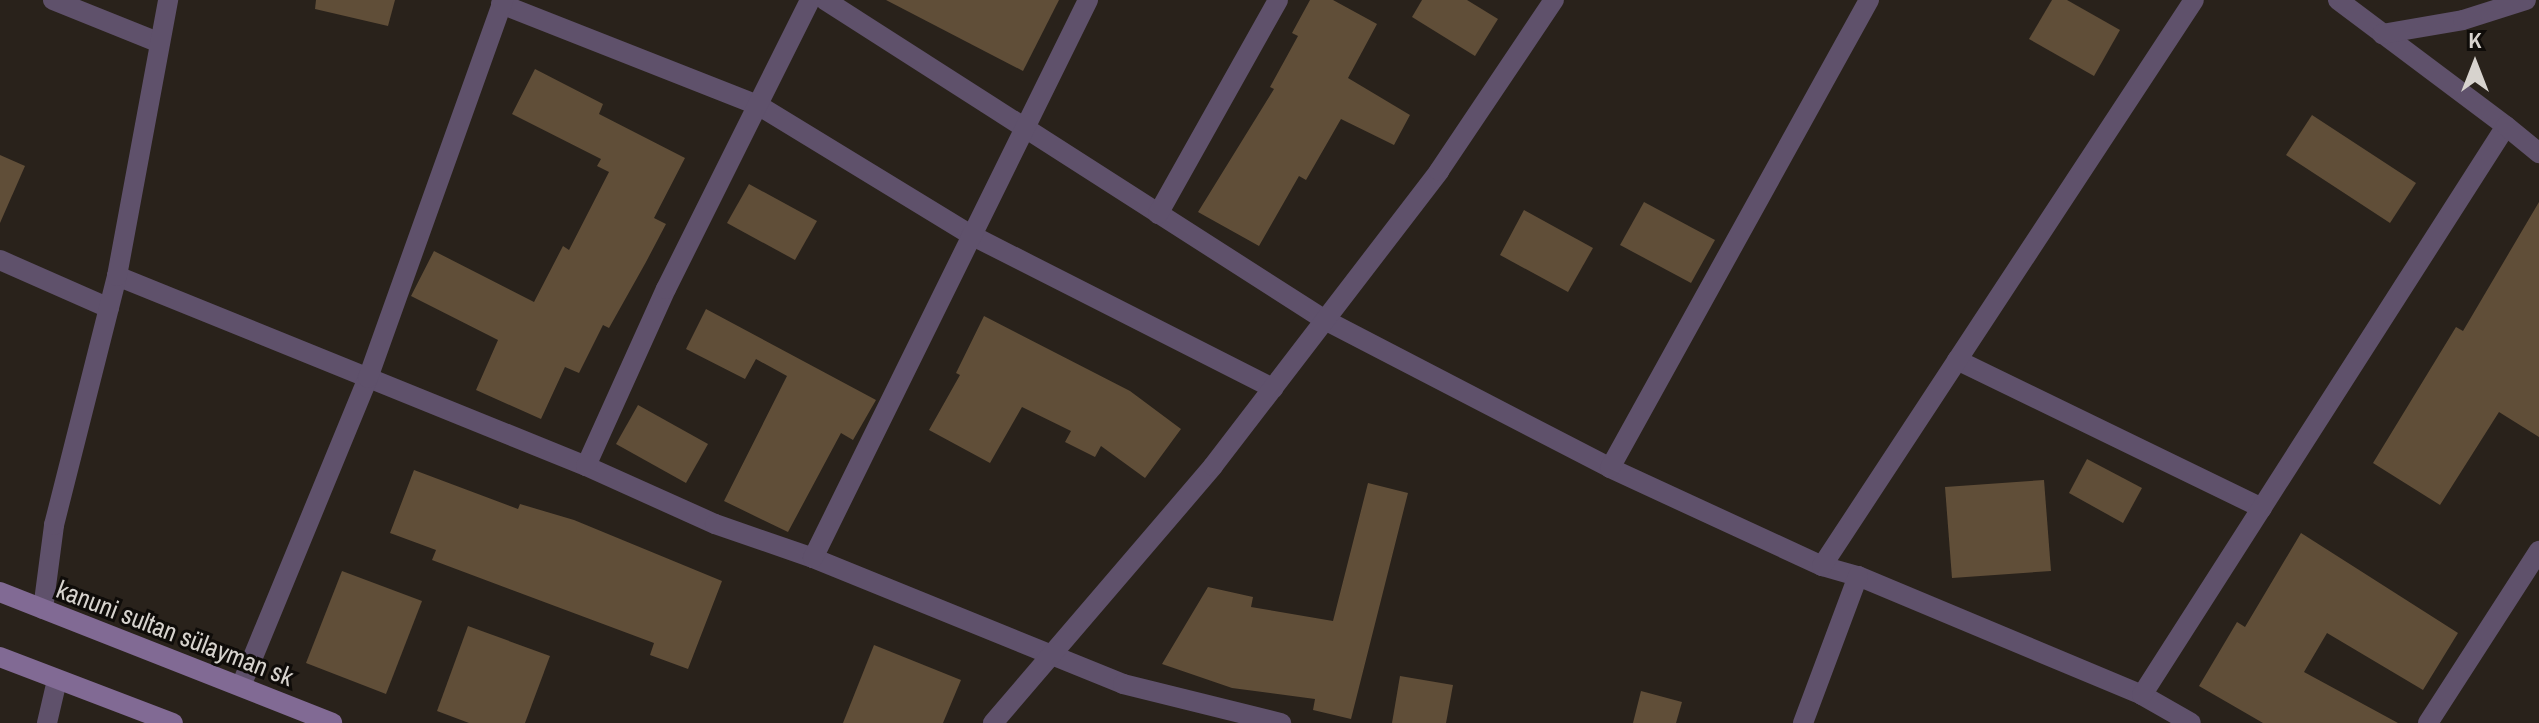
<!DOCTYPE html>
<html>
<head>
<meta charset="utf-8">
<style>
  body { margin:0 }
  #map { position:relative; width:2539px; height:723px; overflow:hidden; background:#29221b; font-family:"Archivo Narrow",sans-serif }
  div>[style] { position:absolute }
  .building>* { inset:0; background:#604e38 }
  .minor>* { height:20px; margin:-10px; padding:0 10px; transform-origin:10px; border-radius:10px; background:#5f516b }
  .tertiary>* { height:20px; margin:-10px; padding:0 10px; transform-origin:10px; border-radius:10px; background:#5f516b }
  .secondary>* { height:20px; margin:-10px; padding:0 10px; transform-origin:10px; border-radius:10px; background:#816a94 }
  span { translate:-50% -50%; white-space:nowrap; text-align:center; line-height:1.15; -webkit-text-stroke:6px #0f0c09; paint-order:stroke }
  .street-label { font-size:26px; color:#d7d3ce }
  .north { position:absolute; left:2435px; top:24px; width:80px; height:80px; -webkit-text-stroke:6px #0f0c09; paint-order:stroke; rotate:0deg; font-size:22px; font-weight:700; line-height:32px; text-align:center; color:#d7d3ce }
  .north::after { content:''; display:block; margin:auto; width:28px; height:36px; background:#d7d3ce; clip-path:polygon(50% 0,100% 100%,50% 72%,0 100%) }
</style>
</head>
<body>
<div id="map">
  <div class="building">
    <div style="clip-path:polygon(316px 0,395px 0,388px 26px,315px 9px)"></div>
    <div style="clip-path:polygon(886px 0,1059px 0,1023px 71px)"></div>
    <div style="clip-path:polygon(1310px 0,1333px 0,1377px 24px,1348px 78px,1410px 115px,1394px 145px,1341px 119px,1306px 180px,1299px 176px,1259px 246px,1198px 212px,1274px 89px,1270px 87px,1298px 36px,1292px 33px)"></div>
    <div style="clip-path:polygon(1422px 0,1467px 0,1498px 19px,1475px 56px,1412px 17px)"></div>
    <div style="clip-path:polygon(2052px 0,2067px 0,2120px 30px,2094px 76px,2029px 39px)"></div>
    <div style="clip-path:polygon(535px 69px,603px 104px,599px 114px,685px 158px,654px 218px,666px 224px,646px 262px,609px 328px,603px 325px,579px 373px,565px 367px,541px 419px,476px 390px,498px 340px,411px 296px,434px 251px,534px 302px,563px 246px,569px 250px,609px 172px,597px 166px,601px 159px,512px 114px)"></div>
    <div style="clip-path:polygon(2312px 115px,2416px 183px,2390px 223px,2286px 155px)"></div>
    <div style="clip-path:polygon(0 155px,25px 166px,0 223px)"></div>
    <div style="clip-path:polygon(749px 184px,817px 221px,795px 260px,727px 223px)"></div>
    <div style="clip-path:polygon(1644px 202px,1715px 240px,1691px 283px,1620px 245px)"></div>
    <div style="clip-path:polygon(2539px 202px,2539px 437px,2499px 412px,2440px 505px,2373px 463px,2456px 327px,2463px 331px)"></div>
    <div style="clip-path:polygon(1524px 210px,1593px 248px,1568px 292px,1500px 255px)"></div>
    <div style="clip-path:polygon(706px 309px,876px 400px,853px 440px,841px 433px,788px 532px,724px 501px,787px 376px,756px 359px,745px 379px,686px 349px)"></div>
    <div style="clip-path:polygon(984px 316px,1130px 391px,1181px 429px,1145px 478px,1101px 446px,1095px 457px,1065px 442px,1071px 431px,1022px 407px,990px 463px,929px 430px,960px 375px,956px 373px)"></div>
    <div style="clip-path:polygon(638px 405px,708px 444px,686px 483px,616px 444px)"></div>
    <div style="clip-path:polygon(2087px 459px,2142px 488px,2123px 523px,2069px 493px)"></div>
    <div style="clip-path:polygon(414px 470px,518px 509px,520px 504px,574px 520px,722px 581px,688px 669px,650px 655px,654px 643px,432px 560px,436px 550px,390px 533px)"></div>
    <div style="clip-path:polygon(2044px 480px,2051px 571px,1952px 578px,1945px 487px)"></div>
    <div style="clip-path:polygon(1368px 483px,1408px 493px,1351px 719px,1313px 710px,1315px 699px,1232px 688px,1162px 664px,1208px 587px,1253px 597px,1251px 607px,1333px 621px)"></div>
    <div style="clip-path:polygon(2301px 533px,2458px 633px,2423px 690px,2327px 633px,2304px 672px,2398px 723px,2263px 723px,2199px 686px,2237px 622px,2245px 627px)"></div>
    <div style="clip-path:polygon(342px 571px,422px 601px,386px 694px,306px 663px)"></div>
    <div style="clip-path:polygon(468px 626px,550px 656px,525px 723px,469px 723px,437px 711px)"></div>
    <div style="clip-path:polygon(874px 645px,961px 680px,943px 723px,843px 723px)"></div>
    <div style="clip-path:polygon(1400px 676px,1453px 685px,1446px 723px,1392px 723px)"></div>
    <div style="clip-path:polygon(1641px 691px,1682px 702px,1676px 723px,1633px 723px)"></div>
  </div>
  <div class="minor">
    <div style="left:53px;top:0;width:115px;rotate:21.9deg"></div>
    <div style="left:825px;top:0;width:594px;rotate:32.62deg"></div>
    <div style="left:1325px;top:320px;width:321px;rotate:27.4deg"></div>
    <div style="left:1610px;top:468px;width:234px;rotate:24.8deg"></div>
    <div style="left:1822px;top:566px;width:37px;rotate:16deg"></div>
    <div style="left:1858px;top:576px;width:308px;rotate:22.7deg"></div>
    <div style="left:2142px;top:695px;width:56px;rotate:29.7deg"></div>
    <div style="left:2338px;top:0;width:210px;rotate:36.9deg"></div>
    <div style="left:501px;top:4px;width:276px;rotate:21.5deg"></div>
    <div style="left:758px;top:105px;width:250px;rotate:31.4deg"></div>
    <div style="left:971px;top:235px;width:339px;rotate:26.9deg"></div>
    <div style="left:2382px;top:34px;width:82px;rotate:-9.8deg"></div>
    <div style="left:2463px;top:20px;width:66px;rotate:-17.6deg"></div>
    <div style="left:1158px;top:214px;width:245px;rotate:-60.7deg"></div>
    <div style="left:0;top:260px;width:119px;rotate:23.8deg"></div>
    <div style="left:117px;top:276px;width:506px;rotate:22.05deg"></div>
    <div style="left:586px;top:466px;width:141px;rotate:24.2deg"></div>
    <div style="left:715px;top:524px;width:104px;rotate:19.1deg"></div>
    <div style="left:813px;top:558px;width:335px;rotate:22.1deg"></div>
    <div style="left:1123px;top:684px;width:163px;rotate:13.9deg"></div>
    <div style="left:1957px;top:360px;width:339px;rotate:25.9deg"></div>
    <div style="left:586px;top:466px;width:194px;rotate:-65.7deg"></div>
    <div style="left:666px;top:289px;width:323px;rotate:-63.5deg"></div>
    <div style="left:1610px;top:468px;width:535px;rotate:-61.04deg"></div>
    <div style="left:813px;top:558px;width:622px;rotate:-63.76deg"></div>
    <div style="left:1822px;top:566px;width:677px;rotate:-56.69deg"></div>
    <div style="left:43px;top:609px;width:85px;rotate:-82.5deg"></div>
    <div style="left:54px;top:525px;width:257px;rotate:-75.8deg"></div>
    <div style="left:117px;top:276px;width:281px;rotate:-79.5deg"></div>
    <div style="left:241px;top:686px;width:333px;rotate:-67.6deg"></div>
    <div style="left:368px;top:378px;width:401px;rotate:-70.3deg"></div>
    <div style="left:2142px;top:695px;width:675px;rotate:-57.39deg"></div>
    <div style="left:2506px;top:126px;width:43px;rotate:39.3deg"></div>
    <div style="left:47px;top:723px;width:44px;rotate:-76.9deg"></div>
    <div style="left:1803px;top:723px;width:157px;rotate:-69.5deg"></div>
    <div style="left:2428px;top:723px;width:205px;rotate:-57.2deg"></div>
  </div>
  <div class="tertiary">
    <div style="left:993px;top:723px;width:338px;rotate:-49.4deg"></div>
    <div style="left:1213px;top:466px;width:372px;rotate:-52.5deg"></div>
    <div style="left:1439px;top:171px;width:206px;rotate:-56.1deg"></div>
  </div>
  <div class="secondary">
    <div style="left:0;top:592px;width:357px;rotate:21.5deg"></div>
    <div style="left:0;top:657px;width:185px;rotate:20.9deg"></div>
  </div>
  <div class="street-label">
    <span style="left:175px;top:633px;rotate:21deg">kanuni sultan sülayman sk</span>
  </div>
  <div class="north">K</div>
</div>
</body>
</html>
